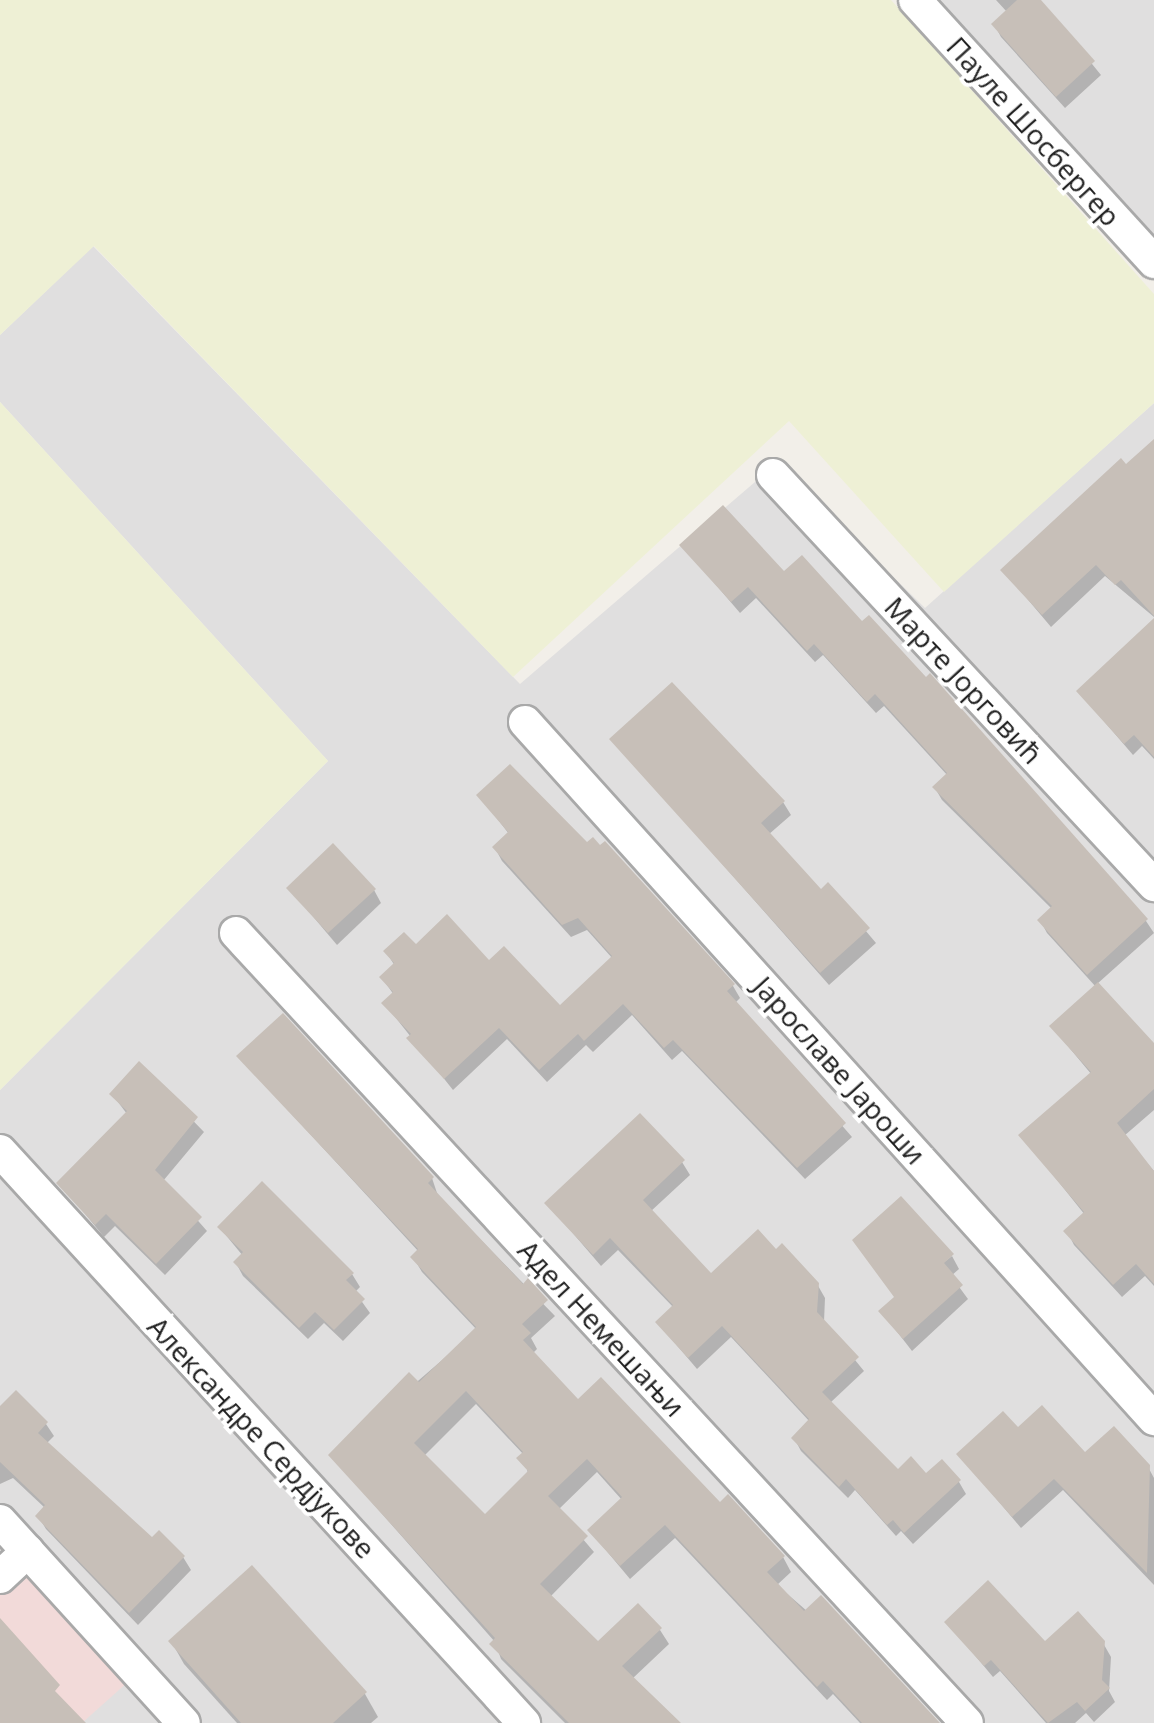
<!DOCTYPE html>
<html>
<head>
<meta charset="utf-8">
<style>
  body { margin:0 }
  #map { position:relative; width:1154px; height:1723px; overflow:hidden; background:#f2efe9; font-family:"Open Sans",sans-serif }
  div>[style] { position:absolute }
  .residential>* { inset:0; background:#e0dfdf }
  .commercial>* { inset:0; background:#f2dad9 }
  .farmland>* { inset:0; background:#eef0d5 }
  .shadow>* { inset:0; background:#0003 }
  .building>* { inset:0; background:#c7bfb8 }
  .roads { filter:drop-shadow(2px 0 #a9a9a9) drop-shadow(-2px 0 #a9a9a9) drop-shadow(0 2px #a9a9a9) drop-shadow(0 -2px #a9a9a9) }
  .minor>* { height:32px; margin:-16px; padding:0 16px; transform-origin:16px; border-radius:16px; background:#fff }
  span { translate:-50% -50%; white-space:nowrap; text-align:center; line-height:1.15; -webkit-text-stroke:8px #fff; paint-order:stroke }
  .street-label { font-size:28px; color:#222 }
</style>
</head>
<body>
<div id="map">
  <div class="residential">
    <div style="clip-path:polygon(927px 0,1154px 0,1154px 243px)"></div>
    <div style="clip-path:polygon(93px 246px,520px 684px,777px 463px,925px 608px,1154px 403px,1154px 1723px,0 1723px,0 1090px,328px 761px,0 402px,0 335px)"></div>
  </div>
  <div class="commercial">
    <div style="clip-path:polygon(13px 1552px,129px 1681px,82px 1723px,0 1723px,0 1564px)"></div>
  </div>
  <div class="farmland">
    <div style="clip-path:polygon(0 0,891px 0,1154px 294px,1154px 403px,944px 592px,789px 421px,513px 677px,94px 246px,0 335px)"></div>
    <div style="clip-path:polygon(0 402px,328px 761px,0 1090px)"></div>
  </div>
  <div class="shadow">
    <div style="clip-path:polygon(996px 0,1040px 0,1101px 75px,1065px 108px,1001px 37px,994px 24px,1007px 12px)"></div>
    <div style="clip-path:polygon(1154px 465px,1154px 617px,1105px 576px,1051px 627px,1003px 570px,1126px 467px)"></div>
    <div style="clip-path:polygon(682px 545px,784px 575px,862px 625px,926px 681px,930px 677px,1146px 921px,1154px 933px,1097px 984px,1154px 1047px,1154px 1110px,1124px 1136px,1154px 1171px,1154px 1286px,1145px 1276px,1122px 1297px,1074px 1245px,1067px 1231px,1085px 1215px,1022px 1136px,1092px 1075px,1052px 1027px,1096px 987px,1047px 933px,1040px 920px,1052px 909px,942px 800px,935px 788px,948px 776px,884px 706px,876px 713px,823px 655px,815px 662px,756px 598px,740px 613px)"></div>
    <div style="clip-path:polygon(1154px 688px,1154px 759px,1142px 746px,1133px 755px,1079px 692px)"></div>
    <div style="clip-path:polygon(613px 740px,783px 802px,791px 815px,768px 835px,821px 893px,828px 886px,876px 943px,829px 985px)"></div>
    <div style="clip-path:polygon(479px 795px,733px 986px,740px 998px,735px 1003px,852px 1137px,805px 1179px,682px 1051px,672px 1060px,632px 1015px,593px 1052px,586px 1045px,547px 1082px,507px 1039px,453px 1090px,384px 1003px,394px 995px,382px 978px,395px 966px,386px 952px,416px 948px,489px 963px,560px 1009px,613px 959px,587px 930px,571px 937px,502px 861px,495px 848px,509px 834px)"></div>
    <div style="clip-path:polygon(289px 888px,374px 890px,381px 903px,337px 945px)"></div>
    <div style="clip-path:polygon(evenodd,239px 1057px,432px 1178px,438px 1196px,555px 1316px,531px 1338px,537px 1349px,532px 1354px,578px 1403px,783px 1557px,791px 1572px,777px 1585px,936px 1723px,860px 1723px,833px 1694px,827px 1700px,675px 1538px,630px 1579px,590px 1531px,622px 1500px,597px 1472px,558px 1510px,594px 1552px,550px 1597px,598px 1645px,660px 1630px,669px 1644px,632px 1679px,677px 1723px,565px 1723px,501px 1659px,495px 1642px,331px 1456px,477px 1330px,422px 1272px,413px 1257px,419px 1252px,239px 1057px,476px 1404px,524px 1455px,528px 1474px,485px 1517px,424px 1456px,476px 1404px)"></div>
    <div style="clip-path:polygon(139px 1065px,204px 1132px,163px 1181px,207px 1231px,165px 1275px,115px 1226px,104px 1237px,60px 1183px,127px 1114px,112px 1094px)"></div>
    <div style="clip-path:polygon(682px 1162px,690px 1175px,650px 1212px,711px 1276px,817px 1284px,825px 1298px,824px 1322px,864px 1371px,830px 1403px,898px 1472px,959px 1482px,966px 1494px,913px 1544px,901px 1531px,896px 1536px,855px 1490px,848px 1498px,801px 1451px,794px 1438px,810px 1422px,731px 1337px,697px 1369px,658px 1323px,674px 1308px,618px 1250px,601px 1266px,547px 1203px)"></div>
    <div style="clip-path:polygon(220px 1228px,352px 1274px,360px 1287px,355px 1292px,370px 1313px,343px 1341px,324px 1323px,308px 1339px,243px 1276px,236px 1263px,243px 1256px)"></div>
    <div style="clip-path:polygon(952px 1256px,959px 1269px,951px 1276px,968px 1299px,912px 1351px,881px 1311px)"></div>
    <div style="clip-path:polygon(0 1410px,46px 1424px,54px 1436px,46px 1444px,152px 1541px,183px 1557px,191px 1570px,138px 1625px,46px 1529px,38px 1516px,45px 1508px,13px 1478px,0 1484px)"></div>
    <div style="clip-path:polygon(1017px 1431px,1084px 1456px,1148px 1467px,1154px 1478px,1154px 1585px,1063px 1490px,1021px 1528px,959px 1454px)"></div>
    <div style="clip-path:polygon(252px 1568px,365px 1694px,378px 1717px,371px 1723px,237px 1723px,184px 1664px,171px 1641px)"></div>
    <div style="clip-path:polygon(947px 1622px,1045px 1645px,1103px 1643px,1111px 1657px,1109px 1691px,1115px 1702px,1094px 1722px,1086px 1713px,1075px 1723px,1046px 1723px,1000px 1671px,993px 1677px)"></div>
  </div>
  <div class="building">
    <div style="clip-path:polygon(1017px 0,1041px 0,1095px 61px,1056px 97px,991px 24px)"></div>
    <div style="clip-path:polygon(1154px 439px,1154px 616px,1121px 580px,1115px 585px,1096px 565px,1042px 615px,1000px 570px,1121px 458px,1126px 464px)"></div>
    <div style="clip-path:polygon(723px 505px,784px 571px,802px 555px,862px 621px,869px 615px,926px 677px,930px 673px,1148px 919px,1087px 975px,1037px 920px,1052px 906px,932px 787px,947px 773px,875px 694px,867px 702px,814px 644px,807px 651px,748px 587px,731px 602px,679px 545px)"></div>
    <div style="clip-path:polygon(1154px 618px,1154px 757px,1134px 735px,1124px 744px,1076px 691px)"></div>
    <div style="clip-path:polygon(672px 682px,785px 801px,761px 823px,821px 889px,828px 882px,870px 928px,820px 973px,609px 739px)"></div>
    <div style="clip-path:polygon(510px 764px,587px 842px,593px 837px,600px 845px,605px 841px,735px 984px,727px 991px,846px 1123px,797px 1168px,673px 1040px,664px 1048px,623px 1004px,584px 1041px,578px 1034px,539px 1070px,499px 1028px,444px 1079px,406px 1038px,411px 1034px,381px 1003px,393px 992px,379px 977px,394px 963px,383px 951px,404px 932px,416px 944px,447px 914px,489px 960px,504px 946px,560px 1005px,612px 956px,578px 918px,562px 925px,492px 847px,508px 832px,476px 795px)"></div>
    <div style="clip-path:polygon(333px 843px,376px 889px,328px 933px,286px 888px)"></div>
    <div style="clip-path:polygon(1098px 982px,1154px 1043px,1154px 1089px,1117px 1123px,1154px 1171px,1154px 1284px,1136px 1264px,1113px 1285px,1063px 1231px,1084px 1212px,1018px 1135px,1091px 1072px,1049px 1026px)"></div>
    <div style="clip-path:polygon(evenodd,283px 1013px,434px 1177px,428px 1183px,523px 1284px,528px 1278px,548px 1300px,522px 1324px,531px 1333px,523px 1340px,578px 1399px,601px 1377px,720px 1502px,728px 1494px,785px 1556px,767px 1572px,804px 1611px,821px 1595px,940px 1723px,862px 1723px,823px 1681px,817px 1687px,665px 1525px,620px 1566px,587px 1530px,622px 1497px,587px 1459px,548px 1496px,588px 1536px,540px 1584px,598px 1641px,638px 1603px,662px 1628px,622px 1666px,681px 1723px,569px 1723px,489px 1644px,495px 1638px,328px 1455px,409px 1372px,419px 1382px,476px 1327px,410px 1257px,418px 1249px,236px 1056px,283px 1013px,466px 1391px,523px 1452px,516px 1458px,528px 1471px,485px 1514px,414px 1443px,466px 1391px)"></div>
    <div style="clip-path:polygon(139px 1061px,198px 1117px,155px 1170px,202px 1217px,156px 1264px,106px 1214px,95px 1225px,56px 1183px,127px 1111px,109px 1094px)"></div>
    <div style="clip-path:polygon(640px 1113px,685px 1160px,643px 1200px,711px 1273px,758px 1229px,776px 1249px,782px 1243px,819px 1283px,817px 1312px,859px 1357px,822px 1392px,898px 1469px,911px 1456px,926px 1473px,942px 1459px,961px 1480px,904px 1533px,893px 1520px,887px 1525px,846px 1479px,839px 1487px,791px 1438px,809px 1419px,722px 1326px,688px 1358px,655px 1322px,673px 1305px,610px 1238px,593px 1255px,544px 1203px)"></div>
    <div style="clip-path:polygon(262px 1181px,354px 1273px,346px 1280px,365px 1299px,334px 1330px,315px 1312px,299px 1328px,233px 1262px,243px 1252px,217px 1227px)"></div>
    <div style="clip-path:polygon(901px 1196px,954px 1254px,944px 1263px,963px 1285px,903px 1339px,878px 1311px,894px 1297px,852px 1240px)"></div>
    <div style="clip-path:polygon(16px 1390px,48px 1422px,38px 1433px,152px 1537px,159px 1530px,185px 1556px,129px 1613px,35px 1516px,45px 1505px,0 1462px,0 1406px)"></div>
    <div style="clip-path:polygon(1042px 1405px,1085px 1452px,1114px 1426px,1150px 1465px,1147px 1573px,1054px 1479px,1012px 1517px,956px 1454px,1003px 1411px,1018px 1427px)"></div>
    <div style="clip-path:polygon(252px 1565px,367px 1692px,333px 1723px,241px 1723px,168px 1641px)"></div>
    <div style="clip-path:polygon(988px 1580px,1045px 1641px,1078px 1611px,1105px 1641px,1102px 1680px,1110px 1688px,1085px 1711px,1077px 1702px,1048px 1723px,991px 1660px,984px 1666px,944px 1622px)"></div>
    <div style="clip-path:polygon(0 1618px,60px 1685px,55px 1691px,86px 1723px,0 1723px)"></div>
  </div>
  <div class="roads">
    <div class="minor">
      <div style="left:915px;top:0;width:355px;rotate:47.6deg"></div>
      <div style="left:773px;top:475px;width:560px;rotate:47.1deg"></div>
      <div style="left:525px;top:722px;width:939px;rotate:47.94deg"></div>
      <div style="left:236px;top:933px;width:1076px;rotate:47.22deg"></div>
      <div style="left:0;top:1151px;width:776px;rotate:47.51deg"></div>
      <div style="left:0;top:1521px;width:273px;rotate:47.7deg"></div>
      <div style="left:0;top:1577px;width:38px;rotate:-43deg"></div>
    </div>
  </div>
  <div class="street-label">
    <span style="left:1034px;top:131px;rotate:48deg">Пауле Шосбергер</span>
    <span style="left:964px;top:680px;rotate:47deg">Марте Јорговић</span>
    <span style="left:840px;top:1070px;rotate:48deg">Јарославе Јароши</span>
    <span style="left:602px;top:1328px;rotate:47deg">Адел Немешањи</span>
    <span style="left:262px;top:1437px;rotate:47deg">Александре Сердјукове</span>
  </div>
</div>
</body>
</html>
